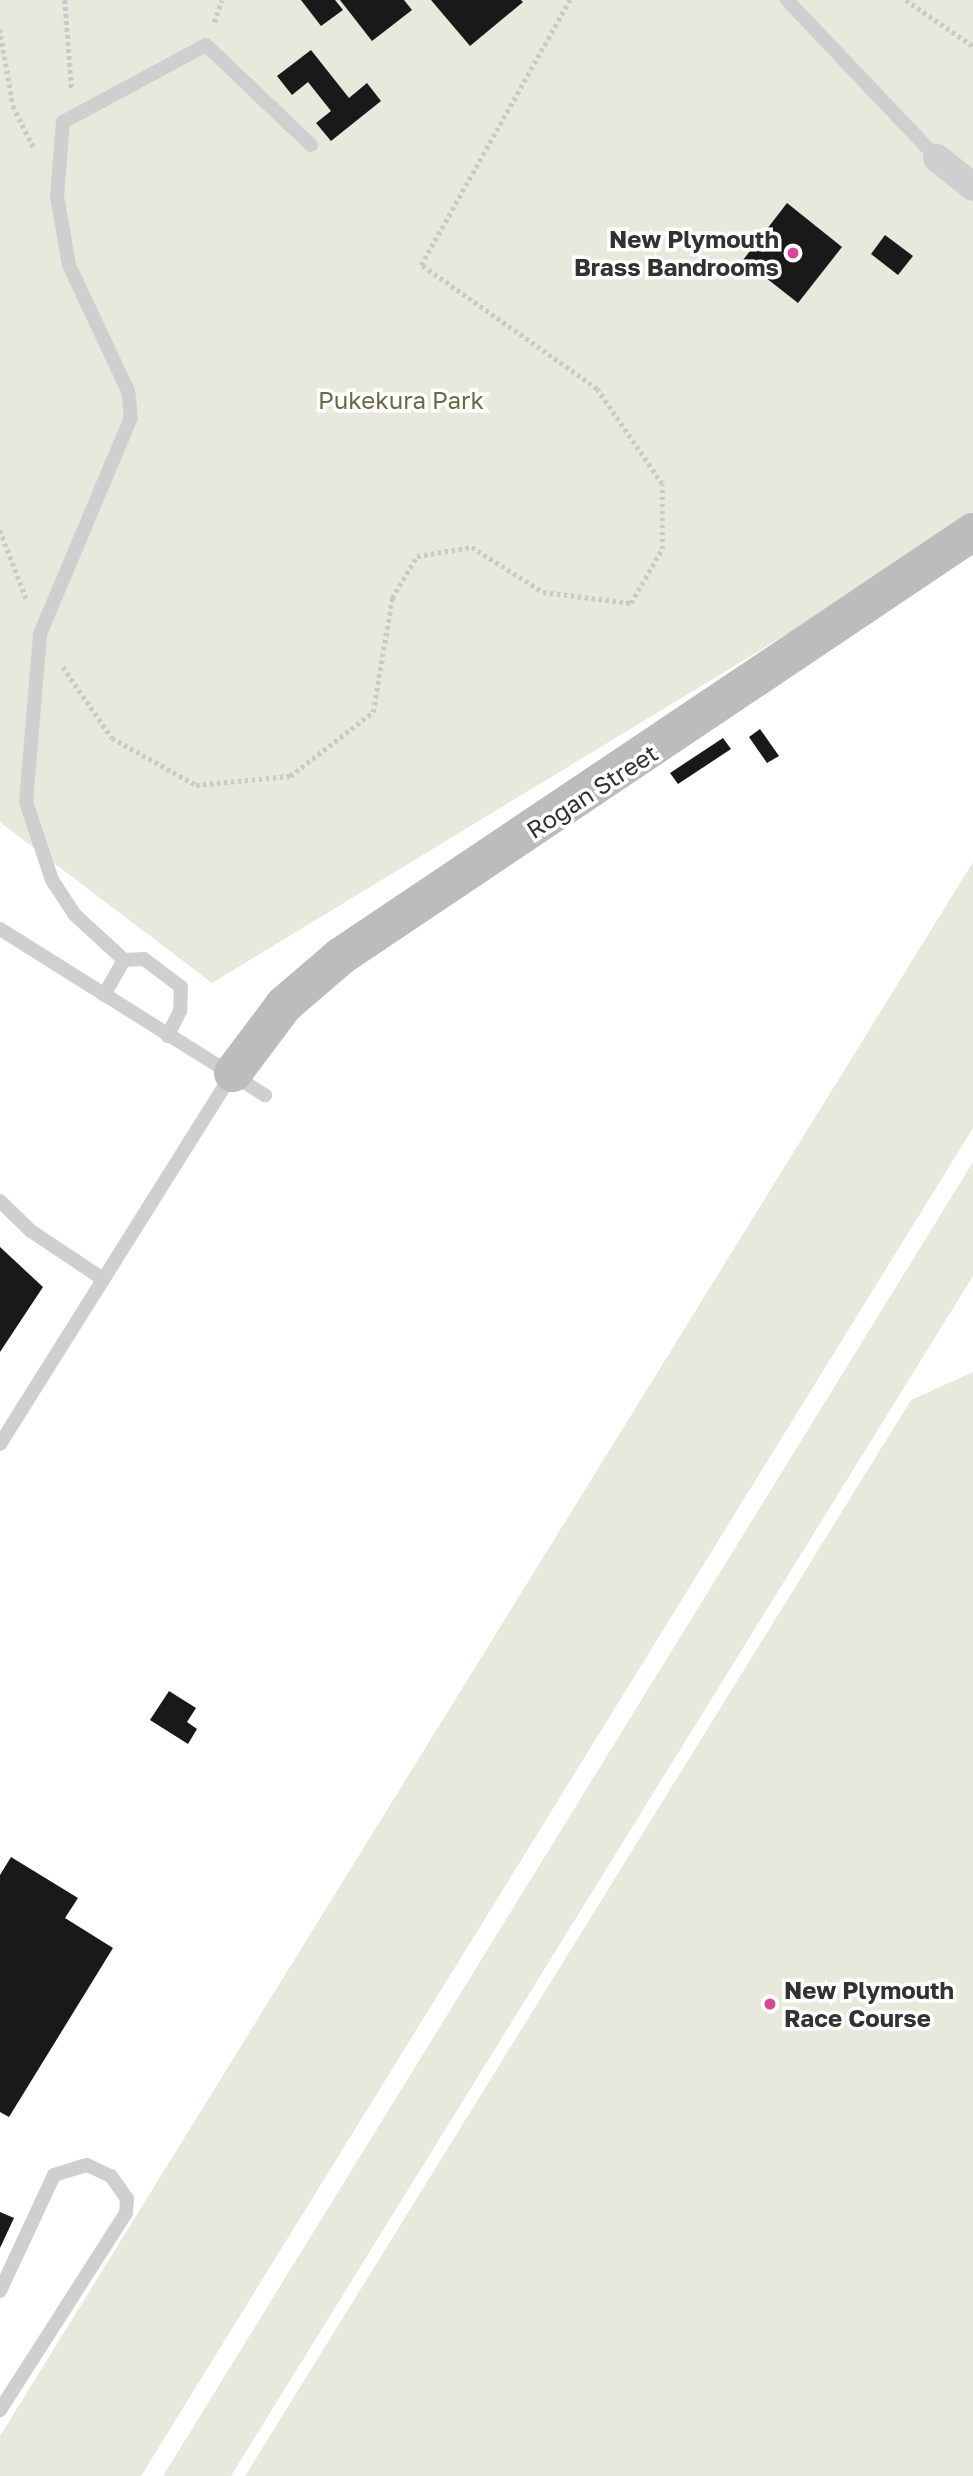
<!DOCTYPE html>
<html>
<head>
<meta charset="utf-8">
<style>
  body { margin:0 }
  #map { position:relative; width:973px; height:2476px; overflow:hidden; background:#fff; font-family:"Golos Text",sans-serif }
  div>[style] { position:absolute }
  .green>* { inset:0; background:#e8e8dc }
  .building>* { inset:0; background:#191919 }
  .path>* { height:4.5px; margin-top:-2.25px; transform-origin:0; background:repeating-linear-gradient(90deg,#c9c9c9 0 3.5px,transparent 0 7px) }
  .lane>* { height:14px; margin:-7px; padding:0 7px; transform-origin:7px; border-radius:7px; background:#cfcfcf }
  .street>* { height:28px; margin:-14px; padding:0 14px; transform-origin:14px; border-radius:14px; background:#cfcfcf }
  .secondary>* { height:38px; margin:-19px; padding:0 19px; transform-origin:19px; border-radius:19px; background:#bcbcbc }
  .dots>* { width:19px; height:19px; translate:-50% -50%; box-sizing:border-box; border:4px solid #fff; border-radius:50% }
  span { translate:-50% -50%; white-space:nowrap; text-align:center; line-height:1.15; -webkit-text-stroke:7px #fff; paint-order:stroke }
  .poi-label { font-size:24px; color:#323232; font-weight:700 }
  .right { translate:-100% -50%; text-align:right }
  .left { translate:0 -50%; text-align:left }
  .park-label { font-size:24px; color:#686a43 }
  .street-label { font-size:24px; color:#323232 }
</style>
</head>
<body>
<div id="map">
  <div class="green">
    <div style="clip-path:polygon(0 0,973px 0,973px 521px,212px 983px,0 822px)"></div>
    <div style="clip-path:polygon(973px 862px,973px 1128px,141px 2476px,0 2476px,0 2436px)"></div>
    <div style="clip-path:polygon(973px 1162px,973px 1276px,231px 2476px,163px 2476px)"></div>
    <div style="clip-path:polygon(973px 1372px,973px 2476px,245px 2476px,911px 1400px)"></div>
  </div>
  <div class="building">
    <div style="clip-path:polygon(301px 0,335px 0,343px 10px,321px 26px)"></div>
    <div style="clip-path:polygon(340px 0,404px 0,412px 10px,372px 41px)"></div>
    <div style="clip-path:polygon(431px 0,521px 0,523px 2px,470px 46px)"></div>
    <div style="clip-path:polygon(311px 50px,349px 98px,367px 83px,381px 101px,331px 141px,316px 123px,331px 111px,308px 82px,292px 95px,277px 76px)"></div>
    <div style="clip-path:polygon(787px 203px,842px 247px,798px 303px,743px 260px)"></div>
    <div style="clip-path:polygon(885px 235px,913px 256px,898px 275px,871px 254px)"></div>
    <div style="clip-path:polygon(760px 729px,779px 756px,767px 763px,749px 737px)"></div>
    <div style="clip-path:polygon(723px 738px,731px 749px,678px 784px,670px 773px)"></div>
    <div style="clip-path:polygon(0 1247px,43px 1287px,0 1352px)"></div>
    <div style="clip-path:polygon(169px 1691px,196px 1708px,187px 1722px,197px 1729px,188px 1744px,150px 1720px)"></div>
    <div style="clip-path:polygon(11px 1857px,78px 1898px,65px 1918px,113px 1948px,9px 2117px,0 2112px,0 1875px)"></div>
    <div style="clip-path:polygon(0 2212px,14px 2218px,0 2248px)"></div>
  </div>
  <div class="path">
    <div style="left:65px;top:0;width:90px;rotate:85.6deg"></div>
    <div style="left:906px;top:0;width:81px;rotate:34.5deg"></div>
    <div style="left:214px;top:22px;width:23px;rotate:-70deg"></div>
    <div style="left:0;top:29px;width:78px;rotate:80.4deg"></div>
    <div style="left:13px;top:106px;width:47px;rotate:63.4deg"></div>
    <div style="left:0;top:530px;width:73px;rotate:69.1deg"></div>
    <div style="left:63px;top:667px;width:86px;rotate:55.4deg"></div>
    <div style="left:112px;top:738px;width:96px;rotate:29.2deg"></div>
    <div style="left:196px;top:785px;width:94px;rotate:-5.5deg"></div>
    <div style="left:290px;top:776px;width:105px;rotate:-37.6deg"></div>
    <div style="left:373px;top:712px;width:116px;rotate:-80.5deg"></div>
    <div style="left:392px;top:598px;width:49px;rotate:-59.2deg"></div>
    <div style="left:417px;top:556px;width:56px;rotate:-9.3deg"></div>
    <div style="left:472px;top:547px;width:84px;rotate:32.4deg"></div>
    <div style="left:543px;top:592px;width:89px;rotate:7.1deg"></div>
    <div style="left:631px;top:603px;width:62px;rotate:-60.1deg"></div>
    <div style="left:662px;top:549px;width:65px;rotate:-90deg"></div>
    <div style="left:662px;top:484px;width:115px;rotate:-124.4deg"></div>
    <div style="left:597px;top:389px;width:215px;rotate:-144.8deg"></div>
    <div style="left:421px;top:265px;width:304px;rotate:-60.7deg"></div>
  </div>
  <div class="lane">
    <div style="left:787px;top:0;width:218px;rotate:46.5deg"></div>
    <div style="left:0;top:929px;width:313px;rotate:32.1deg"></div>
    <div style="left:124px;top:960px;width:20px;rotate:-3deg"></div>
    <div style="left:144px;top:959px;width:46px;rotate:37.1deg"></div>
    <div style="left:181px;top:987px;width:24px;rotate:92deg"></div>
    <div style="left:180px;top:1011px;width:28px;rotate:117deg"></div>
    <div style="left:104px;top:995px;width:40px;rotate:-60.3deg"></div>
    <div style="left:124px;top:960px;width:67px;rotate:-137.4deg"></div>
    <div style="left:75px;top:915px;width:42px;rotate:-123.3deg"></div>
    <div style="left:52px;top:880px;width:82px;rotate:-108.4deg"></div>
    <div style="left:26px;top:802px;width:169px;rotate:-85.2deg"></div>
    <div style="left:40px;top:634px;width:234px;rotate:-67.2deg"></div>
    <div style="left:131px;top:418px;width:27px;rotate:-96deg"></div>
    <div style="left:128px;top:391px;width:139px;rotate:-115.1deg"></div>
    <div style="left:69px;top:265px;width:70px;rotate:-99.9deg"></div>
    <div style="left:57px;top:196px;width:74px;rotate:-85.4deg"></div>
    <div style="left:63px;top:122px;width:162px;rotate:-28.3deg"></div>
    <div style="left:206px;top:45px;width:145px;rotate:43.6deg"></div>
    <div style="left:0;top:1201px;width:43px;rotate:44.1deg"></div>
    <div style="left:31px;top:1231px;width:83px;rotate:33.7deg"></div>
    <div style="left:0;top:1444px;width:437px;rotate:-57.9deg"></div>
    <div style="left:0;top:2291px;width:128px;rotate:-65deg"></div>
    <div style="left:54px;top:2175px;width:34px;rotate:-17deg"></div>
    <div style="left:87px;top:2165px;width:26px;rotate:25deg"></div>
    <div style="left:111px;top:2176px;width:28px;rotate:55deg"></div>
    <div style="left:127px;top:2199px;width:14px;rotate:94deg"></div>
    <div style="left:126px;top:2213px;width:234px;rotate:122.6deg"></div>
  </div>
  <div class="street">
    <div style="left:937px;top:158px;width:46px;rotate:38.9deg"></div>
  </div>
  <div class="secondary">
    <div style="left:233px;top:1073px;width:85px;rotate:-53.1deg"></div>
    <div style="left:284px;top:1005px;width:75px;rotate:-40.7deg"></div>
    <div style="left:341px;top:956px;width:761px;rotate:-33.86deg"></div>
  </div>
  <div class="dots">
    <div style="left:793px;top:253px;background:#d54894"></div>
    <div style="left:770px;top:2004px;background:#d54894"></div>
  </div>
  <div class="poi-label">
    <span class="right" style="left:779px;top:253px">New Plymouth<br>Brass Bandrooms</span>
    <span class="left" style="left:784px;top:2004px">New Plymouth<br>Race Course</span>
  </div>
  <div class="park-label">
    <span style="left:401px;top:400px">Pukekura Park</span>
  </div>
  <div class="street-label">
    <span style="left:592px;top:791px;rotate:-33deg">Rogan Street</span>
  </div>
</div>
</body>
</html>
